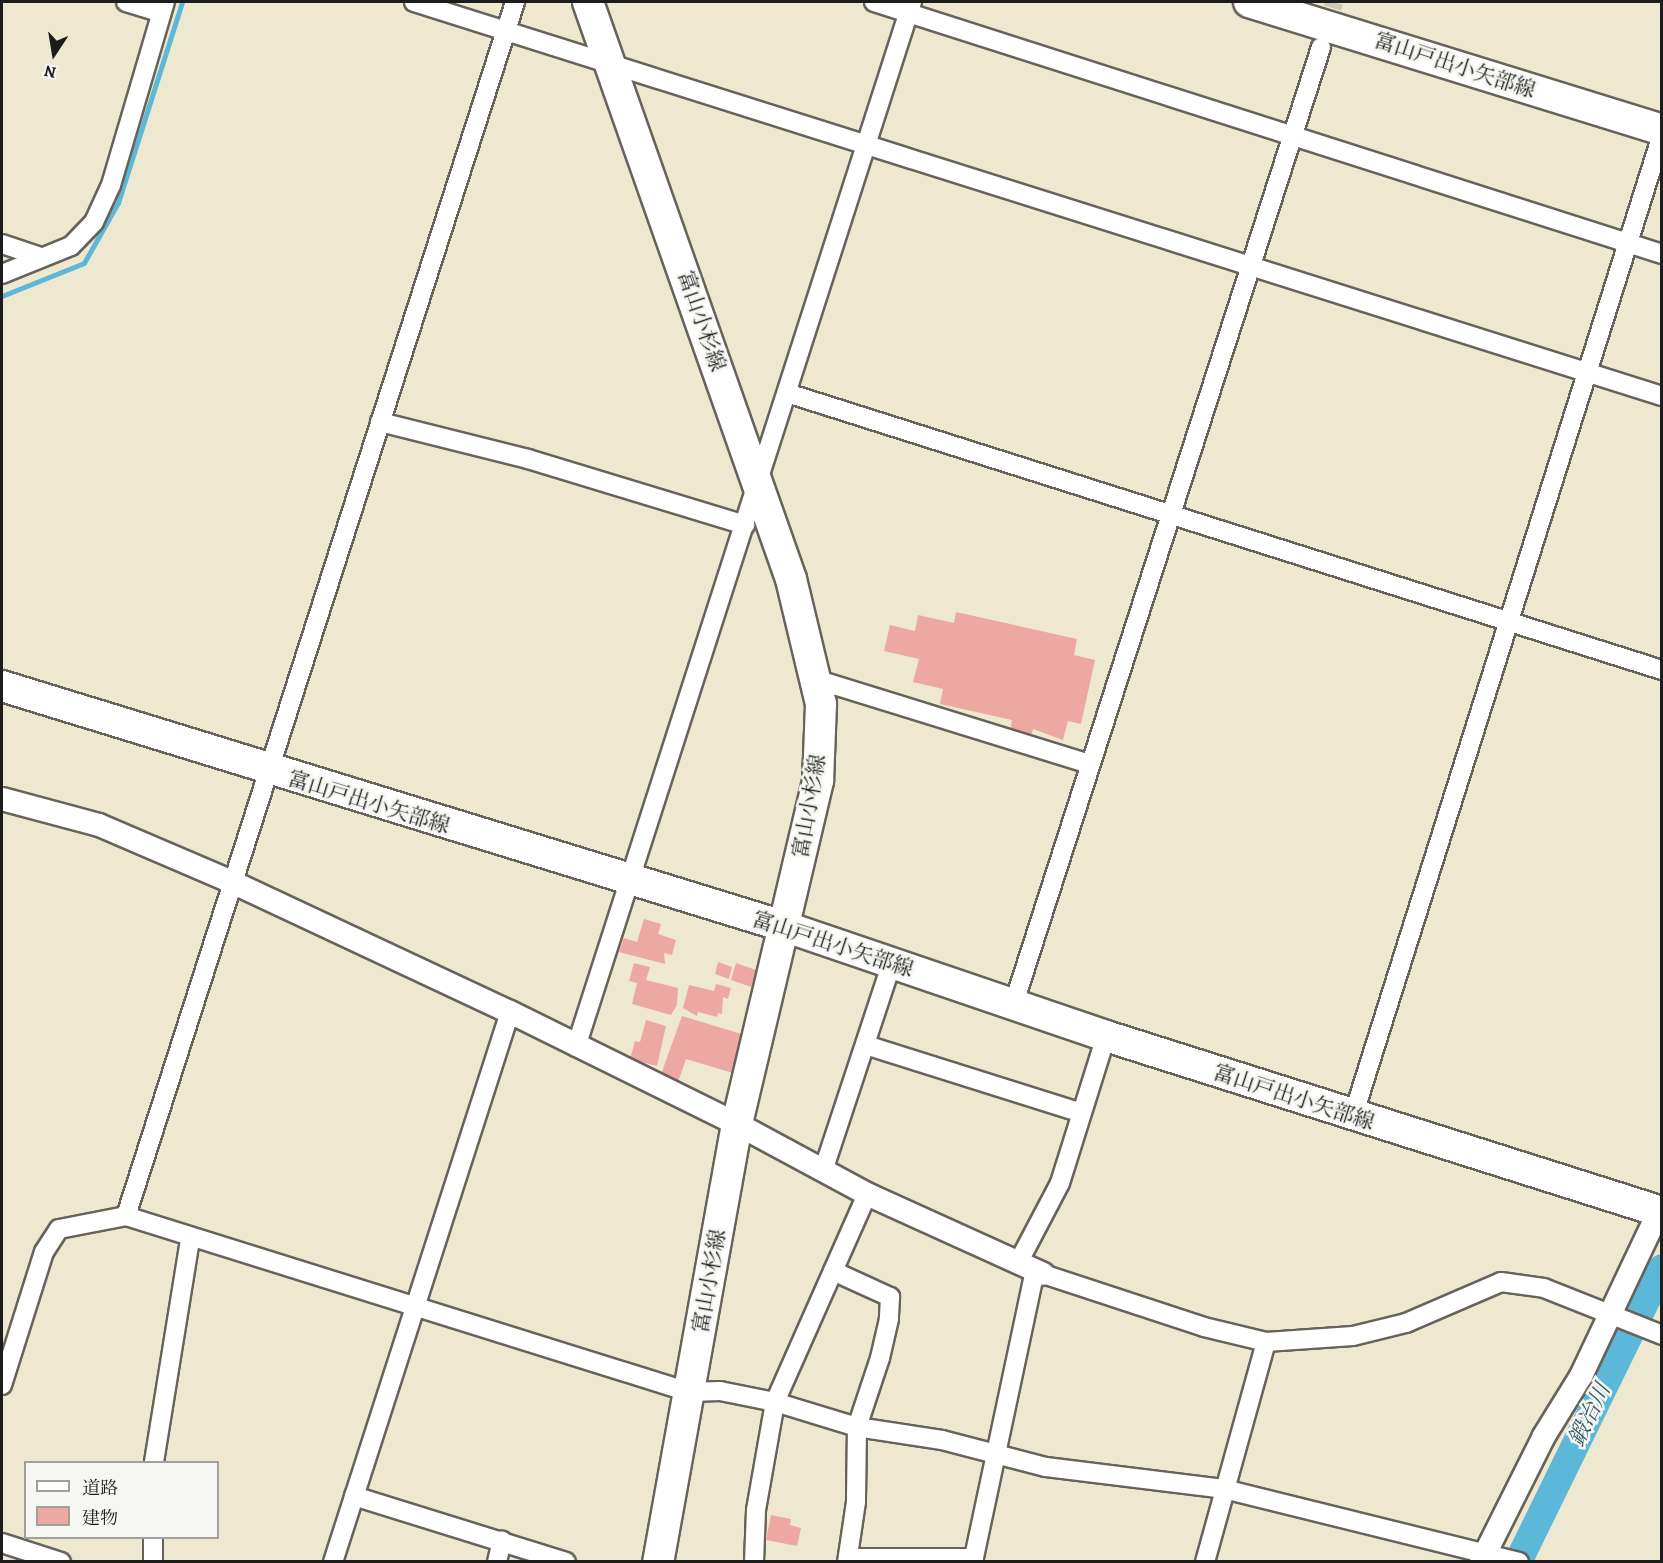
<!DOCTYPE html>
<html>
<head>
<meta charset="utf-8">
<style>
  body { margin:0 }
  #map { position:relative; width:1663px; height:1563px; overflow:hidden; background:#eee8d0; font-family:Alegreya,"Noto Serif JP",serif }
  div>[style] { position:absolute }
  .stream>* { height:4.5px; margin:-2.25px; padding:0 2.25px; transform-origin:2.25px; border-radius:2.25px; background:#5bb8d9 }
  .river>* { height:28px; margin:-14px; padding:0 14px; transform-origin:14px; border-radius:14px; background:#5bb8d9 }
  .building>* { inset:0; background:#eea8a4 }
  .minor-tunnel>* { height:18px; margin-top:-9px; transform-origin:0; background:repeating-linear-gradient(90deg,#cec9b5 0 18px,transparent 0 27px) }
  .roads { filter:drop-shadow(2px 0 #66635b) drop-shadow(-2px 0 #66635b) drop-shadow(0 2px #66635b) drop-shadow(0 -2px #66635b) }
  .minor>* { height:18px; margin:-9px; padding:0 9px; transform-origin:9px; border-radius:9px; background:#fff }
  .tertiary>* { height:22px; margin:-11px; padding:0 11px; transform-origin:11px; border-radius:11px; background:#fff }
  .primary>* { height:30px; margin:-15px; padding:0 15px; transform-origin:15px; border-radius:15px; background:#fff }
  span { translate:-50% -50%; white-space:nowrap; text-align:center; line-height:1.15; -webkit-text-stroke:5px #f6f6f2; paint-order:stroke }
  .street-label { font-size:21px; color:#1c1c1c }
  .water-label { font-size:22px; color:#355a68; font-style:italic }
  .frame { position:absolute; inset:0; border:3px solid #1c1c1c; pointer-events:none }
  .legend { position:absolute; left:24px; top:1461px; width:195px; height:78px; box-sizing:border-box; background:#f6f6f2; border:2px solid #9f9f9c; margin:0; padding:8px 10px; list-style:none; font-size:18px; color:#1c1c1c }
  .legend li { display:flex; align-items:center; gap:12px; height:30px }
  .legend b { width:30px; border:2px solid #9f9f9c }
  .north { position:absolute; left:24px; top:24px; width:60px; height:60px; -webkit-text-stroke:4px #f6f6f2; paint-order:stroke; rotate:192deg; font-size:16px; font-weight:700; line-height:24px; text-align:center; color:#1c1c1c }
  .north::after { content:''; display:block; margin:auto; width:21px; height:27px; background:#1c1c1c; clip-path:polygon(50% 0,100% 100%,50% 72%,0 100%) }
</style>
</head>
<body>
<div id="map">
  <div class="stream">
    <div style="left:2px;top:296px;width:88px;rotate:-21.9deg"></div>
    <div style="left:84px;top:263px;width:69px;rotate:-60.5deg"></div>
    <div style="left:118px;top:203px;width:211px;rotate:-72.3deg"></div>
  </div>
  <div class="river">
    <div style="left:1518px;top:1562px;width:327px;rotate:-63.9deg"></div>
  </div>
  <div class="building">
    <div style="clip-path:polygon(956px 612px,1077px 639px,1074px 655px,1095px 660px,1081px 724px,1068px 721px,1063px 740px,1033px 729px,1031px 737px,1010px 732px,1012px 720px,940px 704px,943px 689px,913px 682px,919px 659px,884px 651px,890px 625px,915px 631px,918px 615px,954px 623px)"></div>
    <div style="clip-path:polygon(644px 919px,661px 924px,658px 934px,676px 940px,672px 955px,664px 953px,665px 964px,619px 952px,624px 938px,637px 942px)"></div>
    <div style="clip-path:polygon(718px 962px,732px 967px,729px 979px,715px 974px)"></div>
    <div style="clip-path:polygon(634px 963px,650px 967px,646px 980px,678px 988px,677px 1005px,671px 1015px,632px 1004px,637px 983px,629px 981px)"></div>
    <div style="clip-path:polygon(736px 963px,756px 970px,751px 987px,731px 980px)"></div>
    <div style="clip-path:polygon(716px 984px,731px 988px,728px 999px,723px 997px,722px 1014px,718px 1013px,717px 1017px,698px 1012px,697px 1016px,683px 1008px,689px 985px,714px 991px)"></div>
    <div style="clip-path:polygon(682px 1016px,745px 1035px,733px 1073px,686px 1059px,678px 1082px,660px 1077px)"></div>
    <div style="clip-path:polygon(646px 1020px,666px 1026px,657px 1066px,630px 1059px,635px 1041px,640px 1042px)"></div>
    <div style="clip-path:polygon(771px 1515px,791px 1519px,790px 1525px,801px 1528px,797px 1546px,766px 1540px)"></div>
  </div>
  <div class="minor-tunnel">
    <div style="left:1325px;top:34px;width:33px;rotate:-74deg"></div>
  </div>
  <div class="roads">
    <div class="minor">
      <div style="left:126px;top:2px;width:37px;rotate:17deg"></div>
      <div style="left:414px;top:2px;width:1309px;rotate:17.52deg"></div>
      <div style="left:874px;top:2px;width:827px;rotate:17.73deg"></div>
      <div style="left:2px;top:244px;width:41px;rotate:18.4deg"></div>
      <div style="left:2px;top:274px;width:74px;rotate:-22.1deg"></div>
      <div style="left:71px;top:246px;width:33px;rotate:-46deg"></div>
      <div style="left:94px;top:222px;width:41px;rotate:-65.3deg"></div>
      <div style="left:111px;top:185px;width:191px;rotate:-73.6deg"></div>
      <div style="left:787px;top:393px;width:918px;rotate:17.57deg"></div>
      <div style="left:380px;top:422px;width:153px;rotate:14deg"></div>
      <div style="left:528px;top:459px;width:227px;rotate:16.9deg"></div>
      <div style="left:815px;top:679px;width:288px;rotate:17.2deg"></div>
      <div style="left:1013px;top:1006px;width:1007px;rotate:-72.19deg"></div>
      <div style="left:866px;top:1045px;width:226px;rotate:17.5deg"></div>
      <div style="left:576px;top:1047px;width:1098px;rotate:-72.18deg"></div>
      <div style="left:1353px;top:1116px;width:1029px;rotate:-72.52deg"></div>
      <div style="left:823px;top:1171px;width:220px;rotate:-71.7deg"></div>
      <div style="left:126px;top:1216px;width:1275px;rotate:-72.23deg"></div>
      <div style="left:1018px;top:1263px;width:90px;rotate:-62.3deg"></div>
      <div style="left:1060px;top:1183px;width:154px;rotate:-72.6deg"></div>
      <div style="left:833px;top:1271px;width:63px;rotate:24.5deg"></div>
      <div style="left:890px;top:1297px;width:22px;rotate:93deg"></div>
      <div style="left:889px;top:1319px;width:40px;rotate:103deg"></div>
      <div style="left:880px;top:1358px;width:73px;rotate:108.4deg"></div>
      <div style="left:857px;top:1427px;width:75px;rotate:90.8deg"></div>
      <div style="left:856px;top:1502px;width:61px;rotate:98.5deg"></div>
      <div style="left:1043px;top:1274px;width:169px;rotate:18.2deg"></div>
      <div style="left:1204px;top:1327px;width:64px;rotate:13.6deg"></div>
      <div style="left:1266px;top:1342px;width:87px;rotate:-3.9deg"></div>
      <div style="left:1353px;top:1336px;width:55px;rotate:-13.8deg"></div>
      <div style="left:1406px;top:1323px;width:103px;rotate:-23.3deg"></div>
      <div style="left:1501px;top:1282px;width:43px;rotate:7.9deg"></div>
      <div style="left:1544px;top:1288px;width:127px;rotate:21.7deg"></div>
      <div style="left:2px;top:1385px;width:139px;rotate:-72.5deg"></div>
      <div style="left:44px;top:1252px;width:27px;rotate:-57deg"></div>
      <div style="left:59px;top:1229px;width:68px;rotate:-11deg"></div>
      <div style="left:126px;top:1216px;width:590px;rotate:17.36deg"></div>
      <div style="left:689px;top:1392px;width:31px;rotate:-2deg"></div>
      <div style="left:720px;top:1391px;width:56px;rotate:11.3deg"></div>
      <div style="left:775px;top:1402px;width:86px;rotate:17deg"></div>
      <div style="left:857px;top:1427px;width:86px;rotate:8.7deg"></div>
      <div style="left:942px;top:1440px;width:107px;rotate:14.6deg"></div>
      <div style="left:1046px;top:1467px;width:179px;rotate:7deg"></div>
      <div style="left:1224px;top:1489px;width:304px;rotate:13.9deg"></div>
      <div style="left:154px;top:1462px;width:226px;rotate:-80.8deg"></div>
      <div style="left:354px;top:1496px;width:222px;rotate:17.3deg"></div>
      <div style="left:153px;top:1538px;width:24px;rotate:90deg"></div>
      <div style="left:2px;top:1543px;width:62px;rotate:17.9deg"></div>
      <div style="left:848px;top:1558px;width:126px"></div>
      <div style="left:333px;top:1562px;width:578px;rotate:-72.16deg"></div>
      <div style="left:497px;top:1562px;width:22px;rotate:-77deg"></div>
      <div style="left:754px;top:1562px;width:52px;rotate:-87.8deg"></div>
      <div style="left:756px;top:1510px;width:110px;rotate:-80deg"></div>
      <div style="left:775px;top:1402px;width:227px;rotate:-66.1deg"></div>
      <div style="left:973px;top:1562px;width:299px;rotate:-78deg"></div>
      <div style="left:1205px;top:1562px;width:228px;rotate:-74.5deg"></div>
    </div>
    <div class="tertiary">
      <div style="left:2px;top:799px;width:100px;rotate:15deg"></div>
      <div style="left:99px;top:825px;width:147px;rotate:23.2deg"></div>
      <div style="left:234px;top:883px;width:305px;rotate:25.1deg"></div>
      <div style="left:510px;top:1012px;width:253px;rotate:26.3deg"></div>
      <div style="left:737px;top:1124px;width:148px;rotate:28.3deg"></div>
      <div style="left:867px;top:1194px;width:193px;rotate:24.4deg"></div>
      <div style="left:1481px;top:1562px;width:141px;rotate:-63.4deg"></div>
      <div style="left:1544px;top:1436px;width:70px;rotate:-58.3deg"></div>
      <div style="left:1581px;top:1376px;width:183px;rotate:-64.7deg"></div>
    </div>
    <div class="primary">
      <div style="left:588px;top:2px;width:612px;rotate:70.62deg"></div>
      <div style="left:791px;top:579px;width:129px;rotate:76.5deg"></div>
      <div style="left:821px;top:704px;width:77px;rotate:92.2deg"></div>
      <div style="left:818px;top:781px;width:352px;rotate:103.3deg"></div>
      <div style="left:737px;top:1124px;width:445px;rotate:100.2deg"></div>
      <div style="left:1249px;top:2px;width:432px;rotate:17.2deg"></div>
      <div style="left:2px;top:686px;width:817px;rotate:17.08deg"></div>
      <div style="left:783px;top:926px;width:341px;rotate:18.8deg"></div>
      <div style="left:1106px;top:1036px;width:583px;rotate:17.57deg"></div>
    </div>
  </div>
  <div class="street-label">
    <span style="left:1455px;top:65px;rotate:18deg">富山戸出小矢部線</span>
    <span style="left:702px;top:321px;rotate:71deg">富山小杉線</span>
    <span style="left:369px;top:802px;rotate:17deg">富山戸出小矢部線</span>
    <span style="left:809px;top:806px;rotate:-80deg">富山小杉線</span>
    <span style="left:833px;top:944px;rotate:18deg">富山戸出小矢部線</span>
    <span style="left:1294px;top:1097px;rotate:18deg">富山戸出小矢部線</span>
    <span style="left:709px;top:1281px;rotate:-80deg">富山小杉線</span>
  </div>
  <div class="water-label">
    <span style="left:1590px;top:1415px;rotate:-64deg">鍛冶川</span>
  </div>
  <div class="frame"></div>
  <ul class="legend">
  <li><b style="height:8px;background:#fff"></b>道路</li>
  <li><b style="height:16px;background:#eea8a4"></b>建物</li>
  </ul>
  <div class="north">N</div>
</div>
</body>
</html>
